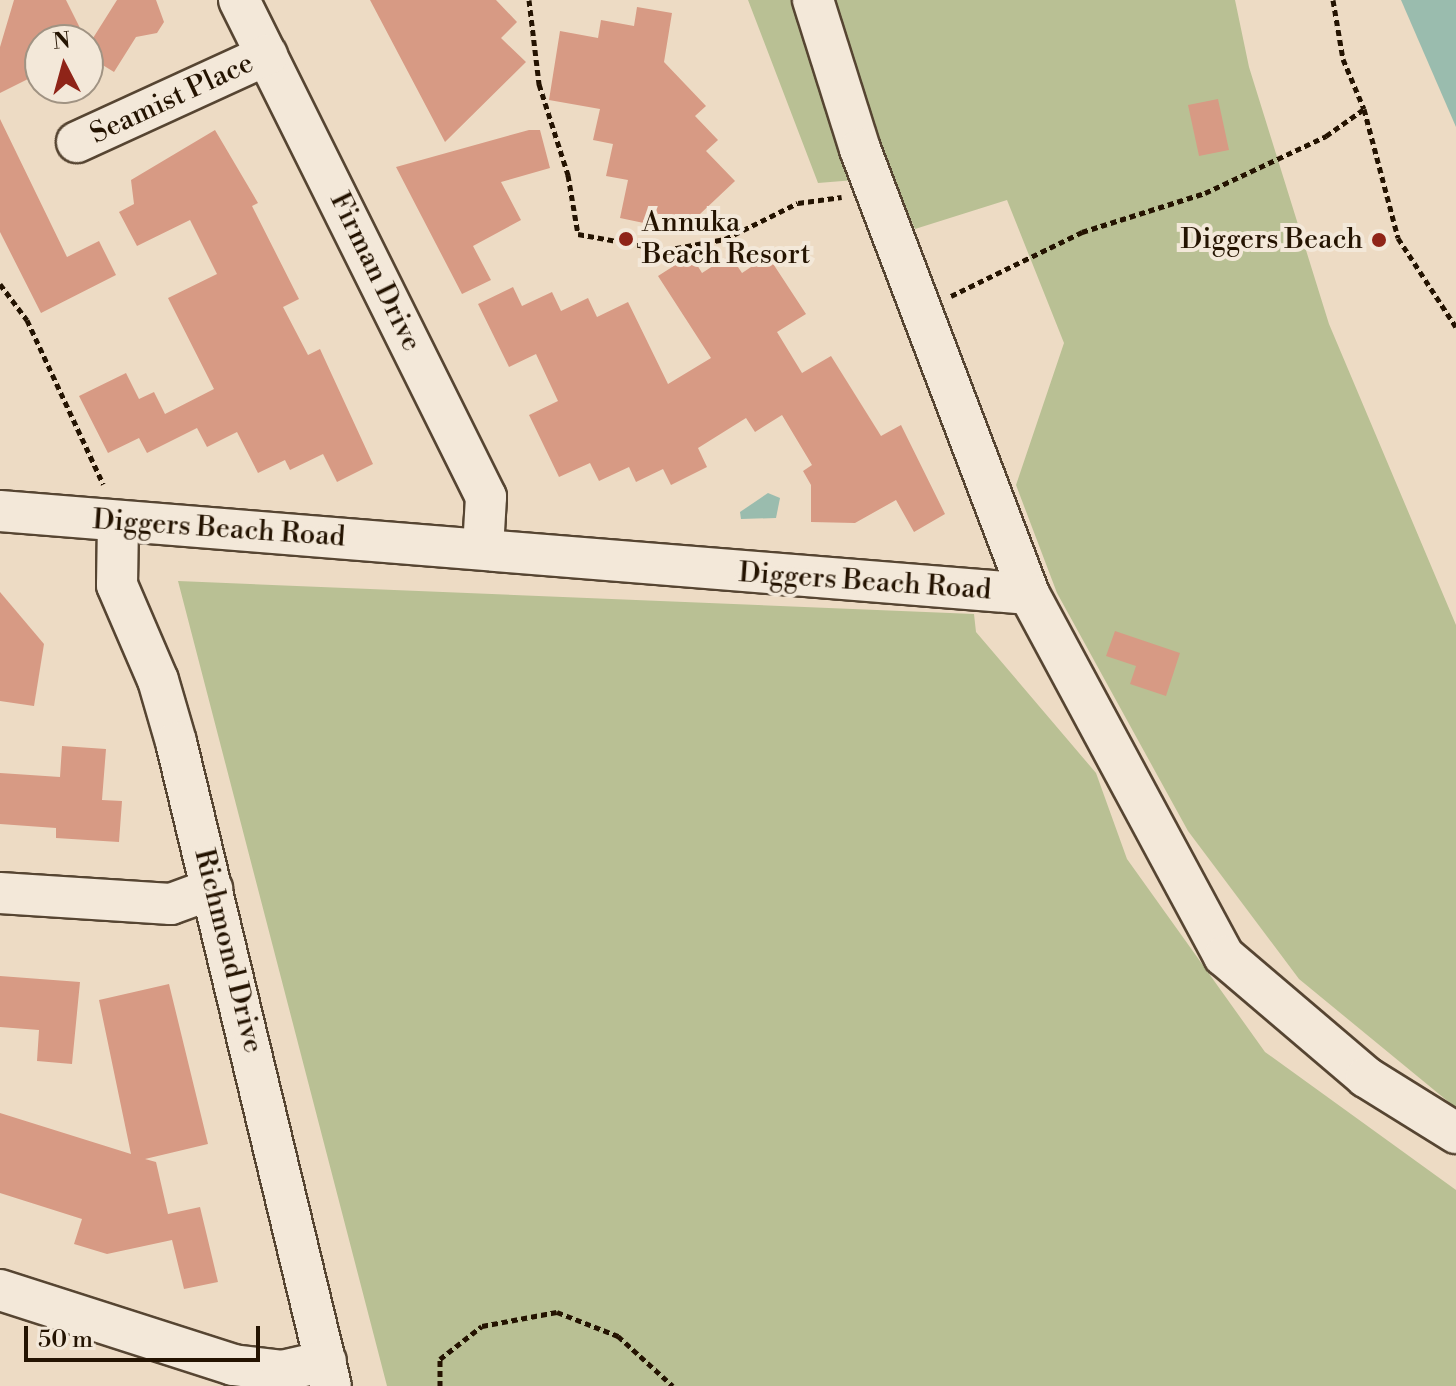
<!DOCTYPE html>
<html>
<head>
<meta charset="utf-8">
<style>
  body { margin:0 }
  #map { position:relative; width:1456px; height:1386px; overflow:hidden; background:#eddbc4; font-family:"Libre Bodoni",serif }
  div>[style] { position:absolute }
  .green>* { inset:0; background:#b9c094 }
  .water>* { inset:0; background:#9abcae }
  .building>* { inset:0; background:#d79a84 }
  .path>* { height:5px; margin-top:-2.5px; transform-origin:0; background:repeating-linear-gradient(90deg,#241301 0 6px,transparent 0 10px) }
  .roads { filter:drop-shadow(2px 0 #564532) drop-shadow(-2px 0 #564532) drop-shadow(0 2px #564532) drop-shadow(0 -2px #564532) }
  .minor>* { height:40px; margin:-20px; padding:0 20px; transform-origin:20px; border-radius:20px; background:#f3e8d9 }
  .dots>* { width:22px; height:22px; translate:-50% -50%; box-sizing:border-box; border:4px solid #f3e8d9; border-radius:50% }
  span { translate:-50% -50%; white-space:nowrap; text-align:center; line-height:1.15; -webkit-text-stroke:8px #f3e8d9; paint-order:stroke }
  .street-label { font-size:28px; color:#241301 }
  .poi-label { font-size:28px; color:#241301 }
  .left { translate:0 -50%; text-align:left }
  .right { translate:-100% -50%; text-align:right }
  .north { position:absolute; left:24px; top:24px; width:80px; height:80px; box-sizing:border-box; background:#f3e8d9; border:2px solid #a09383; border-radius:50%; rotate:354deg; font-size:22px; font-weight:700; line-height:32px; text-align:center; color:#241301 }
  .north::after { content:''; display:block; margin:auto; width:28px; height:36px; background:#8f2418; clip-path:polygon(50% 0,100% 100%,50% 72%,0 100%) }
  .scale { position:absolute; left:24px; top:1326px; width:236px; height:36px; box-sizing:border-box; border:4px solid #241301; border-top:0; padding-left:10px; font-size:24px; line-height:28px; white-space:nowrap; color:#241301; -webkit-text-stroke:6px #f3e8d9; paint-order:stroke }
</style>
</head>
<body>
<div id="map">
  <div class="green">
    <div style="clip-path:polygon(748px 0,1235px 0,1249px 67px,1329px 324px,1456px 625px,1456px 1108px,1299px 979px,1188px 831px,1057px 593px,1016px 485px,1064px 343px,1007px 200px,915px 229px,892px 177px,818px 183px)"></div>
    <div style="clip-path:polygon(178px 581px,974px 614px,976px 632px,1096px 773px,1127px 859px,1265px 1052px,1456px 1190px,1456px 1386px,387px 1386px)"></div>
  </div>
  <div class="water">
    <div style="clip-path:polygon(1401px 0,1456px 0,1456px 127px)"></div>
    <div style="clip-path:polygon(768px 493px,780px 498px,776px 518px,741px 519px,740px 512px)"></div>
  </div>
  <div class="building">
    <div style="clip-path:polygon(14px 0,66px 0,80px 28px,40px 40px,40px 73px,0 93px,0 47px)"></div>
    <div style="clip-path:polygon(117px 0,156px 0,164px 22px,157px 33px,136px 37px,114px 72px,88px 56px,88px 46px)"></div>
    <div style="clip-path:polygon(370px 0,496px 0,517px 22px,501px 38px,526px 62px,445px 142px)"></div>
    <div style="clip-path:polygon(637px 7px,672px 13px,664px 62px,706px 106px,695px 116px,718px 140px,706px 151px,735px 181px,682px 231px,620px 218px,628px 180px,606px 176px,613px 144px,593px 140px,600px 109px,549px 100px,560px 31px,598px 38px,601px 20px,634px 26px)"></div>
    <div style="clip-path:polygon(1218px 99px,1229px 150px,1199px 156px,1188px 105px)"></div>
    <div style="clip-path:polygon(0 119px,67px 257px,99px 241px,116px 275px,41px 313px,0 232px)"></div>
    <div style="clip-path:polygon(215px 130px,258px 203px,252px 206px,299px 299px,283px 307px,308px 355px,320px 349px,373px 464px,337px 482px,323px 454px,290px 470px,285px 460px,258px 473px,237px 432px,207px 447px,197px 428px,147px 453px,139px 438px,108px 453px,79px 396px,126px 373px,139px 399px,154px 392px,165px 414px,214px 389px,168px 298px,217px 274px,190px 220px,137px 246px,119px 212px,134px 204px,131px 180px)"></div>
    <div style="clip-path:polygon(529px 130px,540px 130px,550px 168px,501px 182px,521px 220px,473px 246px,491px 280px,462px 294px,396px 167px)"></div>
    <div style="clip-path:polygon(691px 255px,702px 273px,730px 255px,742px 273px,768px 256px,806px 314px,777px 332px,802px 373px,831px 356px,881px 436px,901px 425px,945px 514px,914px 532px,896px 500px,855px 523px,811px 522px,811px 485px,803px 471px,812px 465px,782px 415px,755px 432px,746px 418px,698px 448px,707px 467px,671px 485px,663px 469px,636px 482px,629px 467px,599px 481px,590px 463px,559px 477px,529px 415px,558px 401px,536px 354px,509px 367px,478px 304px,513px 287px,522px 306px,552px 292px,561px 311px,588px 298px,597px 317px,628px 302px,668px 384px,711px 358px,658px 276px)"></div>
    <div style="clip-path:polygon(0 592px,44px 644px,34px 706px,0 701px)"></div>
    <div style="clip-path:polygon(1115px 631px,1180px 653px,1166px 696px,1130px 684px,1136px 666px,1106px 656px)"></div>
    <div style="clip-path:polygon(62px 746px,106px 749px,102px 800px,122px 801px,119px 842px,56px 838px,56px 828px,0 824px,0 773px,60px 777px)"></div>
    <div style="clip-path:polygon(0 976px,80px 982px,72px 1064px,37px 1061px,39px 1030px,0 1027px)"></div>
    <div style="clip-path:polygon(169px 984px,208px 1144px,145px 1159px,156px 1162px,168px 1214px,200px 1207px,218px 1282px,184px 1289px,172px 1240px,107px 1254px,74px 1244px,82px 1219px,0 1193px,0 1113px,131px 1154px,99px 1000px)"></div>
  </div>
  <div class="path">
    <div style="left:529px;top:0;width:85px;rotate:83.2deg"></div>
    <div style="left:539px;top:84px;width:96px;rotate:72.3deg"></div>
    <div style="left:568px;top:175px;width:60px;rotate:80.4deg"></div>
    <div style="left:578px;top:234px;width:89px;rotate:10.3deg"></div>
    <div style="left:666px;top:250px;width:60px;rotate:-10.6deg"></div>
    <div style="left:725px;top:239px;width:81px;rotate:-26.3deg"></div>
    <div style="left:798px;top:203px;width:44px;rotate:-7.8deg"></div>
    <div style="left:1333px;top:0;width:60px;rotate:80.4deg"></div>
    <div style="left:1343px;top:59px;width:54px;rotate:67.2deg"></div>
    <div style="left:1364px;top:109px;width:133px;rotate:75.2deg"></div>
    <div style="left:1398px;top:238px;width:106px;rotate:56.9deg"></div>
    <div style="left:0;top:284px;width:45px;rotate:53.1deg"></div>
    <div style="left:27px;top:320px;width:181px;rotate:65.1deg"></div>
    <div style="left:951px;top:296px;width:146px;rotate:-26deg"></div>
    <div style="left:1082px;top:232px;width:129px;rotate:-17.6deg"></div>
    <div style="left:1205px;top:193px;width:134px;rotate:-25.2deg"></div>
    <div style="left:1326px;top:136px;width:47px;rotate:-35.4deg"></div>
    <div style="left:440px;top:1386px;width:27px;rotate:-90deg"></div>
    <div style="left:440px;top:1359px;width:53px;rotate:-38.2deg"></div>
    <div style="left:482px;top:1326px;width:76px;rotate:-10.6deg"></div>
    <div style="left:557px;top:1312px;width:66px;rotate:21.5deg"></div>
    <div style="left:618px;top:1336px;width:74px;rotate:42.3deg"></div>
  </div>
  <div class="roads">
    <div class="minor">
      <div style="left:239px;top:0;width:555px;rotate:63.57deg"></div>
      <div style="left:486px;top:497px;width:52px;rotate:93.3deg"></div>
      <div style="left:813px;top:0;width:156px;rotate:72.5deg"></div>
      <div style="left:860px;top:149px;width:476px;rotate:69.2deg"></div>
      <div style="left:1029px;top:594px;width:411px;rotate:61.7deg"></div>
      <div style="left:1224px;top:956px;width:187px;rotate:40.4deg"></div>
      <div style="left:1366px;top:1077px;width:106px;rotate:31.9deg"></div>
      <div style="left:77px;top:142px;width:209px;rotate:-24.6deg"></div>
      <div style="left:0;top:511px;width:1032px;rotate:4.61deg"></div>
      <div style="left:118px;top:522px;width:63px;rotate:90.9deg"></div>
      <div style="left:117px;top:585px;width:103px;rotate:66.7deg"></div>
      <div style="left:158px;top:680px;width:65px;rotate:73.8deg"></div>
      <div style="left:176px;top:742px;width:662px;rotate:76.47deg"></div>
      <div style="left:0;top:893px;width:171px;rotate:3.7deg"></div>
      <div style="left:171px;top:904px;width:44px;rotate:-20.1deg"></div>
      <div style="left:0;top:1290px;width:245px;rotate:17.8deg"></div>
      <div style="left:233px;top:1365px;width:49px;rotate:7deg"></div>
      <div style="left:282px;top:1371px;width:45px;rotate:-12.8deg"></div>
    </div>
  </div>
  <div class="dots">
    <div style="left:626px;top:239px;background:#8f2418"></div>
    <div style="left:1379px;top:240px;background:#8f2418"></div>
  </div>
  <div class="street-label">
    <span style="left:172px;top:99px;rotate:-25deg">Seamist Place</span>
    <span style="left:375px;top:272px;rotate:64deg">Firman Drive</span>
    <span style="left:219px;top:529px;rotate:4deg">Diggers Beach Road</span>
    <span style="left:865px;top:582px;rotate:4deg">Diggers Beach Road</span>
    <span style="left:228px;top:951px;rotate:76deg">Richmond Drive</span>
  </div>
  <div class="poi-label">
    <span class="left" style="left:642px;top:239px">Annuka<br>Beach Resort</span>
    <span class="right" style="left:1363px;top:240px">Diggers Beach</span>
  </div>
  <div class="north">N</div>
  <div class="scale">50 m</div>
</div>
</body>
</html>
